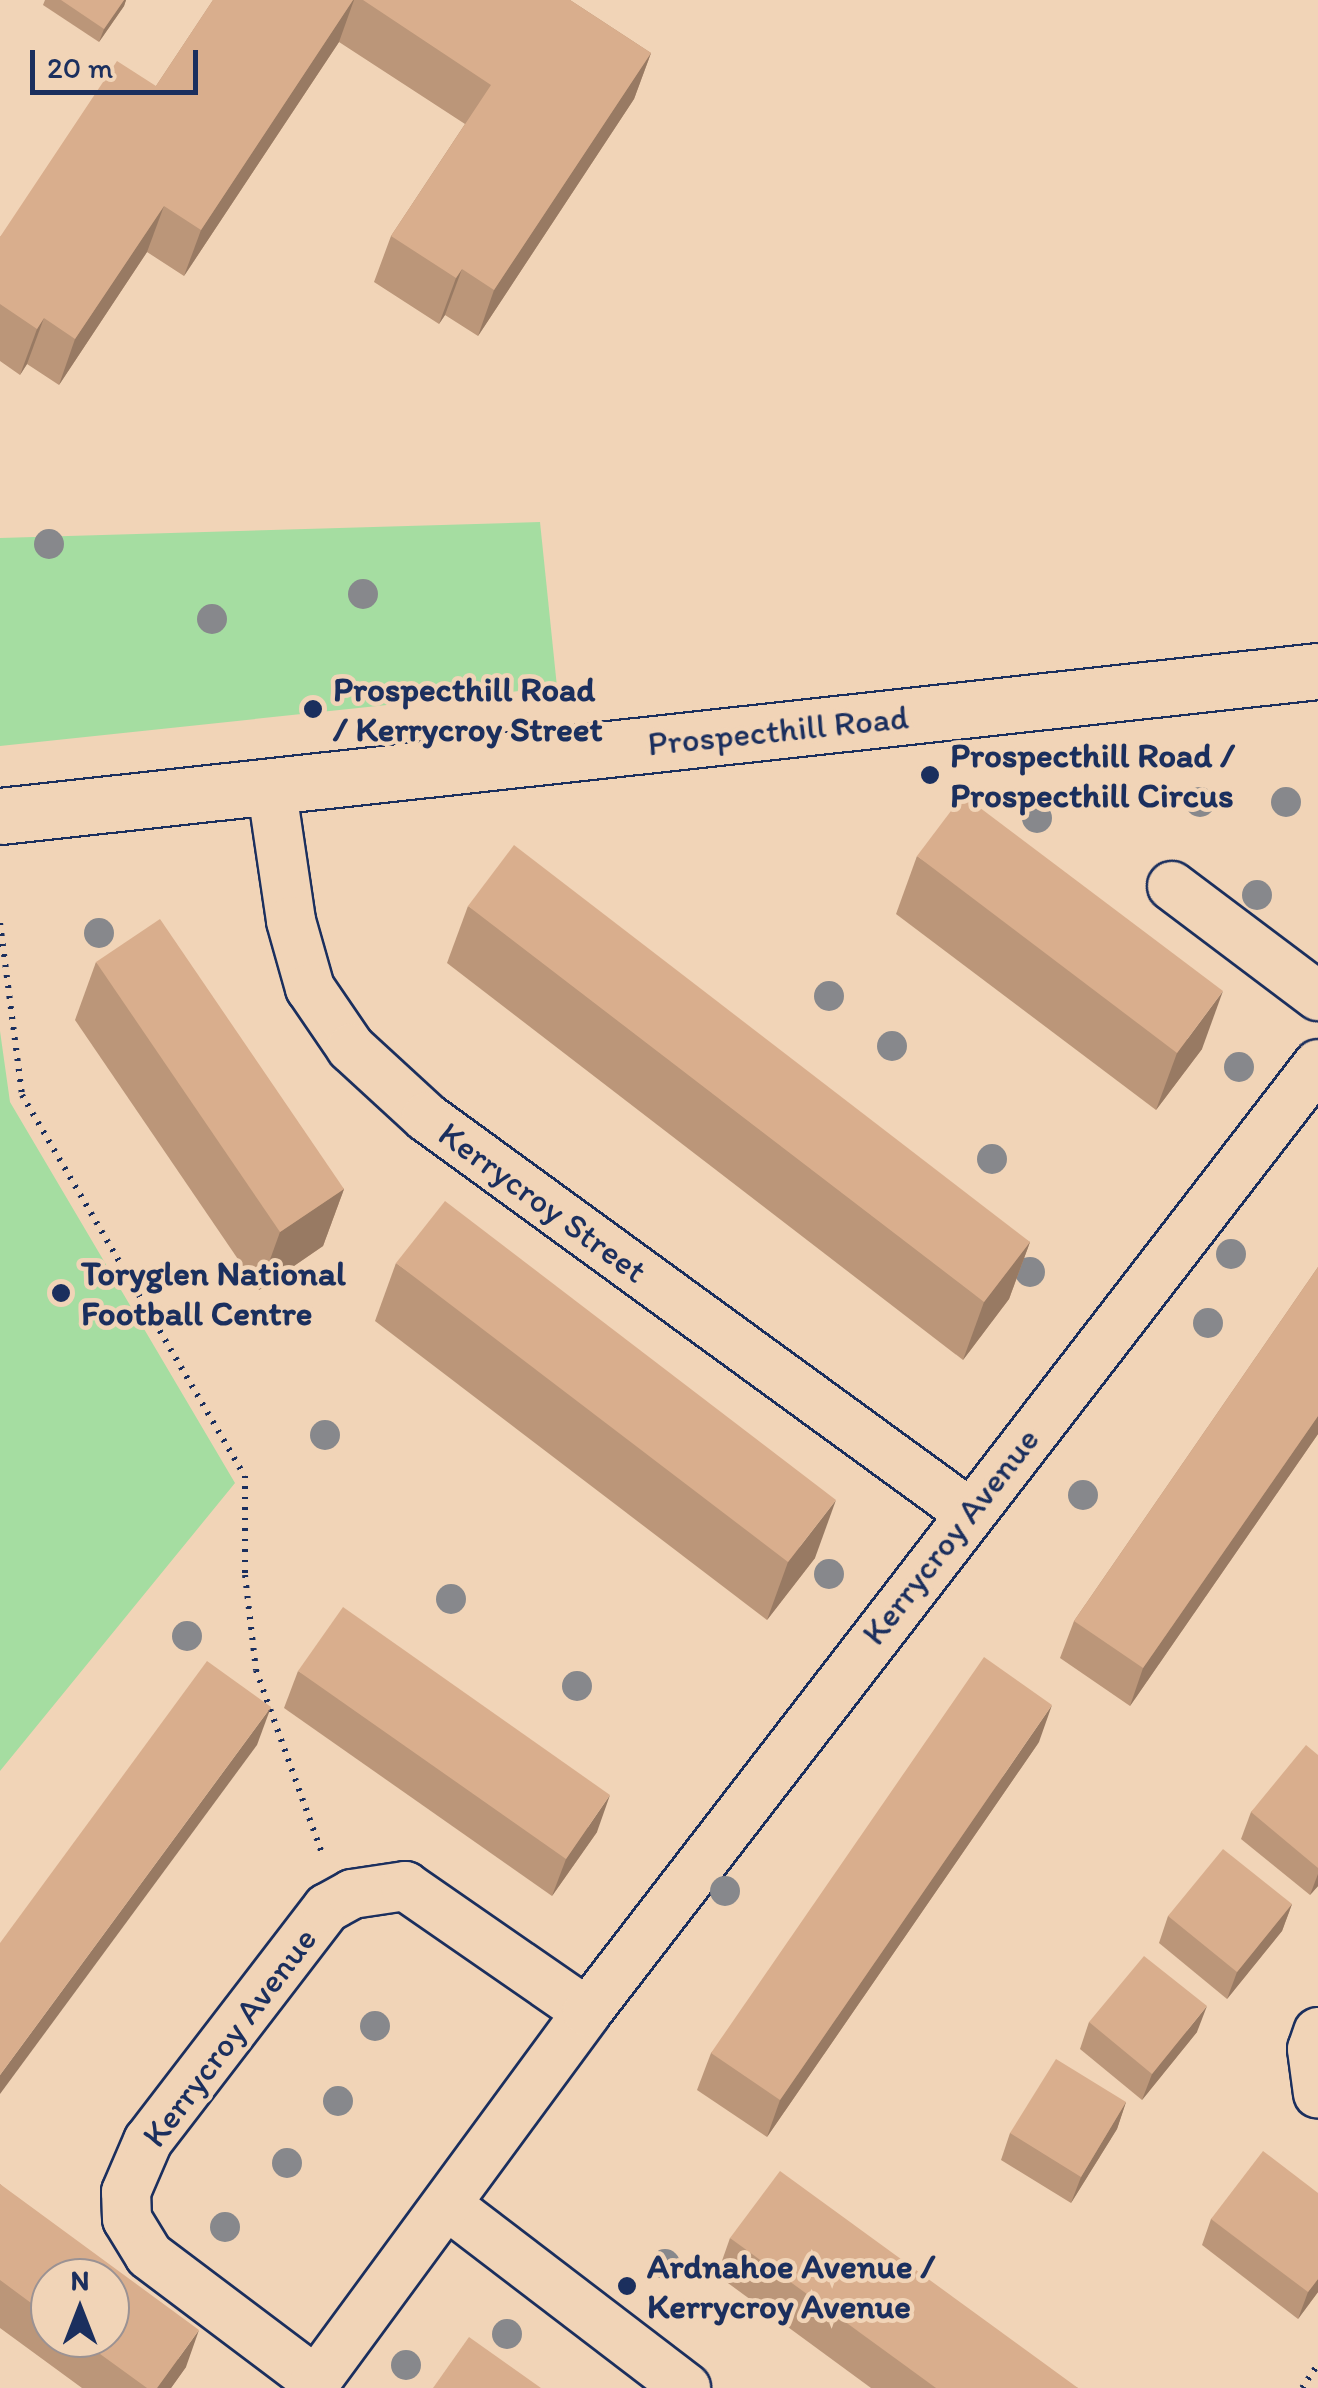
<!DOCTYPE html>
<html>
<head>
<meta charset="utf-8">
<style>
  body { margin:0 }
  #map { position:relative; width:1318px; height:2388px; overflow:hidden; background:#f1d4b7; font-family:Itim,sans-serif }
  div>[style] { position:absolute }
  .green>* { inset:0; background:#a5dda1 }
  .path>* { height:6px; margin-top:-3px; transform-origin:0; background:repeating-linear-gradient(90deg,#1b2f5e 0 2.5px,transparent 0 10.5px) }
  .roads { filter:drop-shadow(2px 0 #1b2f5e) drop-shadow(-2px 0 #1b2f5e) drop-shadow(0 2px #1b2f5e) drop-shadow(0 -2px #1b2f5e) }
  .street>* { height:48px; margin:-24px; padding:0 24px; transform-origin:24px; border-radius:24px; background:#f1d4b7 }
  .secondary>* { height:55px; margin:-27.5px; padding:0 27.5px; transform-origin:27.5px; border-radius:27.5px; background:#f1d4b7 }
  .trees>* { width:30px; height:30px; margin:-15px; border-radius:50%; background:#87888c }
  .wall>* { inset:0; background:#bb9679 }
  .shaded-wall>* { inset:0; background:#987a63 }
  .building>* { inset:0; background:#d9ae8d }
  .dots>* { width:28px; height:28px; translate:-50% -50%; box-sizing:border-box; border:5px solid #f1d4b7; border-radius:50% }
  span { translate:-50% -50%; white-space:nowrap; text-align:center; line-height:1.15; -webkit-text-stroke:9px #f1d4b7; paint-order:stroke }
  .poi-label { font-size:35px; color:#1b2f5e; font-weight:700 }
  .left { translate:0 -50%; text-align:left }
  .street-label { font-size:35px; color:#1b2f5e }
  .north { position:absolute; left:30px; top:2258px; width:100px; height:100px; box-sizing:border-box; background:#f1d4b7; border:2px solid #9b9293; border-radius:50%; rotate:0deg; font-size:28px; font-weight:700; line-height:40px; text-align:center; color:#1b2f5e }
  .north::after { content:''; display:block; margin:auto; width:35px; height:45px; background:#1b2f5e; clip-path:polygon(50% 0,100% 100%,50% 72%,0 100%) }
  .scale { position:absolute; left:30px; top:50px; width:168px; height:45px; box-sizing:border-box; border:5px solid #1b2f5e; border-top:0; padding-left:12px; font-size:30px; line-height:35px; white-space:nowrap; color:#1b2f5e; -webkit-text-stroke:8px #f1d4b7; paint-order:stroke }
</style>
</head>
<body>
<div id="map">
  <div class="green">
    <div style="clip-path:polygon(540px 522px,557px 687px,0 746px,0 538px)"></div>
    <div style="clip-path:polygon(0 1031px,10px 1102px,235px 1483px,0 1771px)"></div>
  </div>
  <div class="path">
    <div style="left:0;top:923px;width:173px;rotate:82.7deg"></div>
    <div style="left:22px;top:1095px;width:441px;rotate:59.7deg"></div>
    <div style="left:245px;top:1476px;width:99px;rotate:90deg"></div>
    <div style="left:245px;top:1575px;width:96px;rotate:83.4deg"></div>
    <div style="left:256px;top:1670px;width:195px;rotate:70.2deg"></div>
    <div style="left:1302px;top:2388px;width:29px;rotate:-56deg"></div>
  </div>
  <div class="roads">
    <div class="street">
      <div style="left:271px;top:785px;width:137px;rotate:81.6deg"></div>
      <div style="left:291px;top:921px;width:70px;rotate:74.2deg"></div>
      <div style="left:310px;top:988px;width:73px;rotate:55.7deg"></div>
      <div style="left:351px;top:1048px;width:102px;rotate:42.6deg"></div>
      <div style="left:426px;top:1117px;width:671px;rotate:36.08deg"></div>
      <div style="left:1172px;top:886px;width:183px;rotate:37deg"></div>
      <div style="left:1318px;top:2032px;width:18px;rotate:109deg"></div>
      <div style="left:1312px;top:2049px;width:45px;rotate:82.4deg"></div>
      <div style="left:447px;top:2205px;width:301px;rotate:37.4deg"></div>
      <div style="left:316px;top:2381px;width:209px;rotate:-143deg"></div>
      <div style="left:149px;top:2255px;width:42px;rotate:-121.4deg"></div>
      <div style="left:127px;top:2219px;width:27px;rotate:-92deg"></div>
      <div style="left:126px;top:2192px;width:56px;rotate:-66.7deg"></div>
      <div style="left:148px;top:2141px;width:294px;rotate:-52.5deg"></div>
      <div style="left:327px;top:1908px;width:29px;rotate:-29deg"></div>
      <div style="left:352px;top:1894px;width:54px;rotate:-8.6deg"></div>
      <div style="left:405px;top:1886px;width:221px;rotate:34.7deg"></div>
      <div style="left:311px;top:2388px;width:466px;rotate:-53.7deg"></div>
      <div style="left:587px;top:2012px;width:1197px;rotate:-52.36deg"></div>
    </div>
    <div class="secondary">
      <div style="left:0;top:816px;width:1326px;rotate:-6.28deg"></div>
    </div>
  </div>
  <div class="trees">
    <div style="left:49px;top:544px"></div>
    <div style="left:363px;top:594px"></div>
    <div style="left:212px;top:619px"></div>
    <div style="left:1200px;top:802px"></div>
    <div style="left:1286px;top:802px"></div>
    <div style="left:1037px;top:818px"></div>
    <div style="left:1257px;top:895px"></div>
    <div style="left:99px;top:933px"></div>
    <div style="left:829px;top:996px"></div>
    <div style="left:892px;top:1046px"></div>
    <div style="left:1239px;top:1067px"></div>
    <div style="left:992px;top:1159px"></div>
    <div style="left:1231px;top:1254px"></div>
    <div style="left:1030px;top:1272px"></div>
    <div style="left:1208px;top:1323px"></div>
    <div style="left:325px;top:1435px"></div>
    <div style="left:1083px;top:1495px"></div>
    <div style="left:829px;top:1574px"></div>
    <div style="left:451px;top:1599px"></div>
    <div style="left:187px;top:1636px"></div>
    <div style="left:577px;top:1686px"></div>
    <div style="left:725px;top:1891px"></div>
    <div style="left:375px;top:2026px"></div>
    <div style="left:338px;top:2101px"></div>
    <div style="left:287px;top:2163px"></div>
    <div style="left:225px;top:2227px"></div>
    <div style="left:665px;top:2264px"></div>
    <div style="left:507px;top:2334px"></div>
    <div style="left:406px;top:2365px"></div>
  </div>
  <div class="wall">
    <div style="clip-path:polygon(45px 0,126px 0,124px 6px,99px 42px,43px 5px)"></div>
    <div style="clip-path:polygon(213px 0,570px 0,651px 53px,634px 99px,478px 336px,445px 315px,439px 324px,374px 282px,391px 236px,465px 124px,339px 42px,184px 276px,147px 252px,59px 385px,27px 364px,20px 375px,0 361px,0 237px,156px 86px)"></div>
    <div style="clip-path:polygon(917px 856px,1202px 1049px,1156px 1110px,896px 914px)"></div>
    <div style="clip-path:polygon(468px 906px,1030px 1242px,1009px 1299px,963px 1360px,447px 963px)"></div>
    <div style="clip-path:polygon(96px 962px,344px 1189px,323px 1246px,259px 1290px,75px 1020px)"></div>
    <div style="clip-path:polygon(396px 1263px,815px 1558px,767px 1620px,375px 1321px)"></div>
    <div style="clip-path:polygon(1318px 1267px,1318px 1434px,1130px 1706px,1060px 1658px,1074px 1621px)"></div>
    <div style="clip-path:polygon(298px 1671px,597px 1832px,552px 1896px,284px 1708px)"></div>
    <div style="clip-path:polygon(1039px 1742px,767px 2137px,697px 2090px,711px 2053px)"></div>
    <div style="clip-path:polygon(1318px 1755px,1318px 1886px,1310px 1895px,1241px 1839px,1251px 1812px)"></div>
    <div style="clip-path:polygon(1292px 1904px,1282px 1931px,1227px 1999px,1159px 1943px,1168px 1916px)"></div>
    <div style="clip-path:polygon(1089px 2022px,1197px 2032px,1142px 2100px,1080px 2049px)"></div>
    <div style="clip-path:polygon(1126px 2102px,1117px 2129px,1071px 2203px,1001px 2160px,1010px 2133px)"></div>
    <div style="clip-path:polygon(evenodd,0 2184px,186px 2367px,171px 2388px,82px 2388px,0 2328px,0 2184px,50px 2278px,110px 2338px,50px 2338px,50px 2278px)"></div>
    <div style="clip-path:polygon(1318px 2193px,1318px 2292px,1298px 2319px,1202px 2245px,1211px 2219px)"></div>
    <div style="clip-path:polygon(730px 2238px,1078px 2388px,871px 2388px,717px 2275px)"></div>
  </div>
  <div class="shaded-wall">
    <div style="clip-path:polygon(124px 0,126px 0,124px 6px,99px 42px,104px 29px)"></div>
    <div style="clip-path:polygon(353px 0,354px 0,339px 42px,184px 276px,201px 230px)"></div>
    <div style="clip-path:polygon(651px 53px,634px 99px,478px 336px,494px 290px)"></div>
    <div style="clip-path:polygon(164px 206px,147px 252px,59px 385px,75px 339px)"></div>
    <div style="clip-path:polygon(462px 269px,445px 315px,439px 324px,456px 278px)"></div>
    <div style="clip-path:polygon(44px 318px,27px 364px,20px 375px,37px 329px)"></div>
    <div style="clip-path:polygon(1223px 991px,1202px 1049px,1156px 1110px,1177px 1053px)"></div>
    <div style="clip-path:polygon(344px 1189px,323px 1246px,259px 1290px,280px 1232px)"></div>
    <div style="clip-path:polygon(1030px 1242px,1009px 1299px,963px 1360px,984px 1302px)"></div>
    <div style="clip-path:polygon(1318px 1416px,1318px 1434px,1130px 1706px,1143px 1668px)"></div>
    <div style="clip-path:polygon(836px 1500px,815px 1558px,767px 1620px,788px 1562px)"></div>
    <div style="clip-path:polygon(1052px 1705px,1039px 1742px,767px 2137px,780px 2100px)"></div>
    <div style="clip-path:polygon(271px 1707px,257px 1745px,0 2094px,0 2075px)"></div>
    <div style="clip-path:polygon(610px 1795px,597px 1832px,552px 1896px,566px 1859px)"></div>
    <div style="clip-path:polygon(1318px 1874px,1318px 1886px,1310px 1895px)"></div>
    <div style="clip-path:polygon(1292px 1904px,1282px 1931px,1227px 1999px,1237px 1972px)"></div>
    <div style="clip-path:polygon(1207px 2006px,1197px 2032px,1142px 2100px,1152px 2074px)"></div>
    <div style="clip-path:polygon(1126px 2102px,1117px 2129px,1071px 2203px,1081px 2177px)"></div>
    <div style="clip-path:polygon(1318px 2279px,1318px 2292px,1298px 2319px,1308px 2292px)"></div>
    <div style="clip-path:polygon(199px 2330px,186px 2367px,171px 2388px,157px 2388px)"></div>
  </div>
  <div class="building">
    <div style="clip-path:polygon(61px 0,124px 0,104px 29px)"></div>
    <div style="clip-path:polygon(213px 0,353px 0,201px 230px,164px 206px,75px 339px,44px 318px,37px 329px,0 304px,0 237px,117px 61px,156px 86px)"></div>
    <div style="clip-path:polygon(363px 0,570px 0,651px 53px,494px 290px,462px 269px,456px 278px,391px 236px,491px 85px)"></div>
    <div style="clip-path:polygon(963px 795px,1223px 991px,1177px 1053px,917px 856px)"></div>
    <div style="clip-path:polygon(514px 845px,1030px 1242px,984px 1302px,468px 906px)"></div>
    <div style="clip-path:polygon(160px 919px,344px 1189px,280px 1232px,96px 962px)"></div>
    <div style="clip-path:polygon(445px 1201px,836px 1500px,788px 1562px,396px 1263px)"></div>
    <div style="clip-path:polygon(1318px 1267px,1318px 1416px,1143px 1668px,1074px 1621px)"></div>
    <div style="clip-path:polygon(343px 1607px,610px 1795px,566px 1859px,298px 1671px)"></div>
    <div style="clip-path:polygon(984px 1657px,1052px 1705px,780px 2100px,711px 2053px)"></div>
    <div style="clip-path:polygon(207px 1661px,271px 1707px,0 2075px,0 1943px)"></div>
    <div style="clip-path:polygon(1306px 1745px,1318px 1755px,1318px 1868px,1251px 1812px)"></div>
    <div style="clip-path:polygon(1223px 1849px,1292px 1904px,1237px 1972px,1168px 1916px)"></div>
    <div style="clip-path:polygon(1144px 1956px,1207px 2006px,1152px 2074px,1089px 2022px)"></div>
    <div style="clip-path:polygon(1056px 2059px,1126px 2102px,1081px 2177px,1010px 2133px)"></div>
    <div style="clip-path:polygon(1263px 2151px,1318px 2193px,1318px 2279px,1308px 2292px,1211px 2219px)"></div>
    <div style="clip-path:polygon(780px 2171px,1078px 2388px,936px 2388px,730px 2238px)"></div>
    <div style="clip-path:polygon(0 2184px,199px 2330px,157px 2388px,147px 2388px,78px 2338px,110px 2338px,110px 2278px,50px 2278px,50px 2317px,0 2280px)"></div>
    <div style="clip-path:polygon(469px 2337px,541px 2388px,433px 2388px)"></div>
  </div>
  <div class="dots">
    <div style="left:313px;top:709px;background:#1b2f5e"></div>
    <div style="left:930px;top:775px;background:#1b2f5e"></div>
    <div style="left:61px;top:1293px;background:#1b2f5e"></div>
    <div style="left:627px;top:2286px;background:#1b2f5e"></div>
  </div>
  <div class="poi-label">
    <span class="left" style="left:333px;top:709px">Prospecthill Road<br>/ Kerrycroy Street</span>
    <span class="left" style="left:950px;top:775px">Prospecthill Road /<br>Prospecthill Circus</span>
    <span class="left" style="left:81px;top:1293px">Toryglen National<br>Football Centre</span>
    <span class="left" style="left:647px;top:2286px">Ardnahoe Avenue /<br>Kerrycroy Avenue</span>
  </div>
  <div class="street-label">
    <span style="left:778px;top:730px;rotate:-6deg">Prospecthill Road</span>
    <span style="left:543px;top:1202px;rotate:36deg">Kerrycroy Street</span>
    <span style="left:950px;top:1536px;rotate:-52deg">Kerrycroy Avenue</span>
    <span style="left:229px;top:2037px;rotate:-53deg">Kerrycroy Avenue</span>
  </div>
  <div class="north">N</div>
  <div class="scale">20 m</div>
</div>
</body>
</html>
